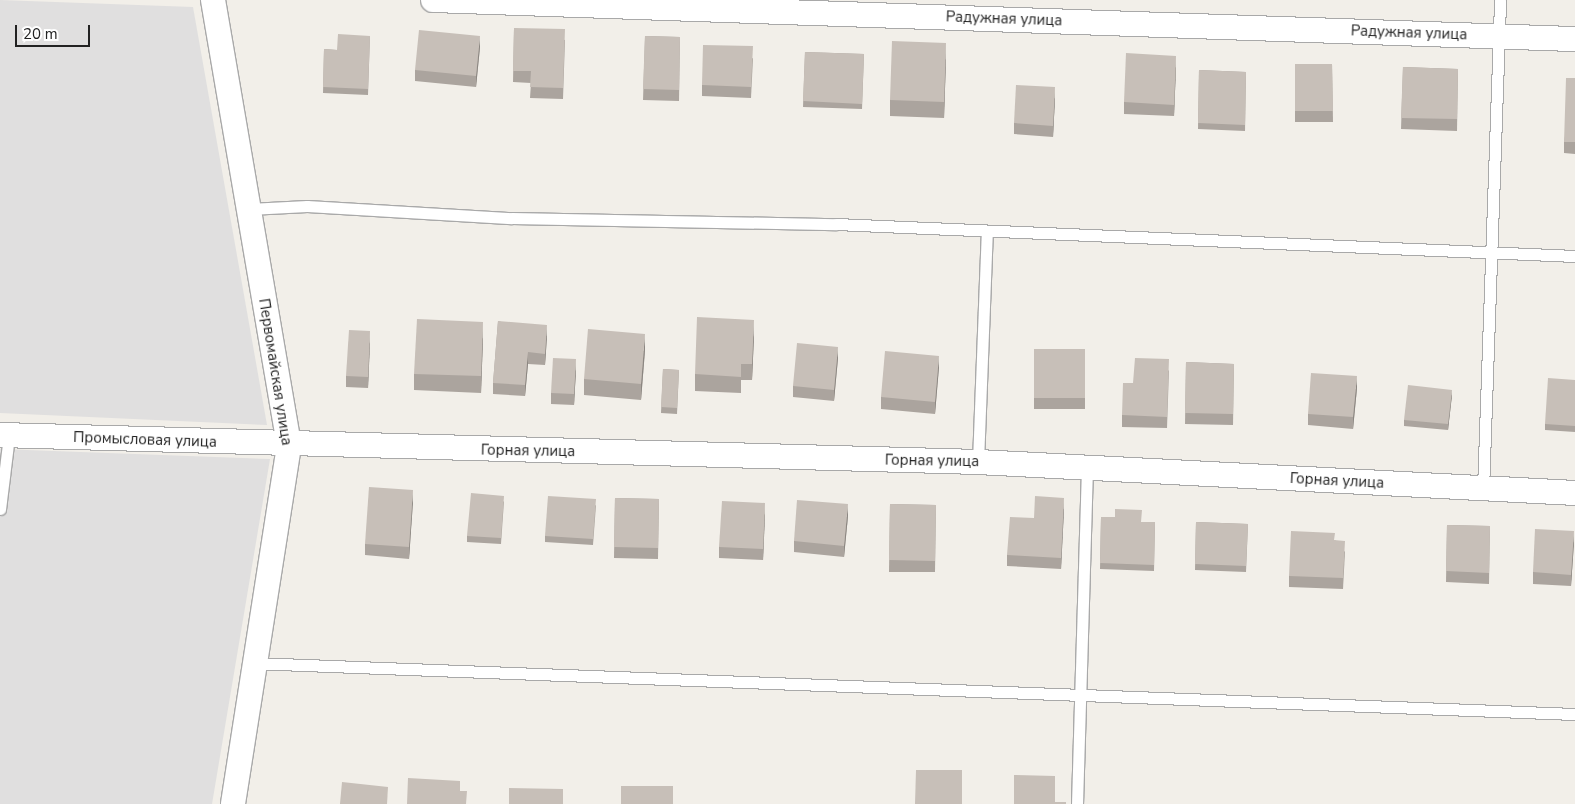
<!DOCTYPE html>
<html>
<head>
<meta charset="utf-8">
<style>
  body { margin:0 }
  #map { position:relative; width:1575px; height:804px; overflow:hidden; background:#f2efe9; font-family:"Nunito Sans",sans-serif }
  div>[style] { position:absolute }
  .residential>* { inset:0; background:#e0dfdf }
  .roads { filter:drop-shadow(1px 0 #a9a9a9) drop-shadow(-1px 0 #a9a9a9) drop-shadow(0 1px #a9a9a9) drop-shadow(0 -1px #a9a9a9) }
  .lane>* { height:11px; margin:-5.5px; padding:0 5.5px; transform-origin:5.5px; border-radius:5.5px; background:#fff }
  .street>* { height:24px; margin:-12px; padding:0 12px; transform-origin:12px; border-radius:12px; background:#fff }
  .wall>* { inset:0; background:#aba49e }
  .shaded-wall>* { inset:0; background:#8b8681 }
  .building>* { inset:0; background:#c7bfb8 }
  span { translate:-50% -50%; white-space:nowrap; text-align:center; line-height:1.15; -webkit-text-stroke:4px #fff; paint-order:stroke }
  .street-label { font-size:15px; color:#222 }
  .scale { position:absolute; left:15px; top:25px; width:75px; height:22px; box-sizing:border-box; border:2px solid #222; border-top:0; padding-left:6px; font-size:15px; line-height:18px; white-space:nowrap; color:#222; -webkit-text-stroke:4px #fff; paint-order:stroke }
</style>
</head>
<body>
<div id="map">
  <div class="residential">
    <div style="clip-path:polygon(0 0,193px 7px,267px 425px,0 413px)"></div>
    <div style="clip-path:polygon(0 449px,270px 459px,212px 804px,0 804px)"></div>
  </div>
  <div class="roads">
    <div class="lane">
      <div style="left:249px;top:209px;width:58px;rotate:-3deg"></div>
      <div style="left:307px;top:206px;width:205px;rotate:3.4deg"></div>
      <div style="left:512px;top:218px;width:324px;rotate:1.1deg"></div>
      <div style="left:836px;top:224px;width:740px;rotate:2.48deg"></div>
      <div style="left:978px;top:462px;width:230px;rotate:-87.8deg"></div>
      <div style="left:1483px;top:490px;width:490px;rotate:-88deg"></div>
      <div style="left:0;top:509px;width:74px;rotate:-83deg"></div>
      <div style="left:253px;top:663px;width:1323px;rotate:2.21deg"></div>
      <div style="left:1077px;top:804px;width:337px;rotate:-88.3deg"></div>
    </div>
    <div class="street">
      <div style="left:213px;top:0;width:452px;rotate:80.3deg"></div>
      <div style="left:289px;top:446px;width:362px;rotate:98.9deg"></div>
      <div style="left:433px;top:0;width:1143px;rotate:1.96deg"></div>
      <div style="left:0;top:435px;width:978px;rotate:1.58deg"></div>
      <div style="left:978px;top:462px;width:598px;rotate:2.97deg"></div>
    </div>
  </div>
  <div class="wall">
    <div style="clip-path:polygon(514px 28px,565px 40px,563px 99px,530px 98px,531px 83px,513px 82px)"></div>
    <div style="clip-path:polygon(370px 36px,368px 95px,323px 93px,324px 49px,337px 50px)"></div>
    <div style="clip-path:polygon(645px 36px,680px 37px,679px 101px,643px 100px)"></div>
    <div style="clip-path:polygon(480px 47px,476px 87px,415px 81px,415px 70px)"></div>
    <div style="clip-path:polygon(805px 52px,864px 54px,862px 109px,803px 107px)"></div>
    <div style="clip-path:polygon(753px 58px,751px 98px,702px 96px,702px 85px)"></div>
    <div style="clip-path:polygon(946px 59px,944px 118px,890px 116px,890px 100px)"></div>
    <div style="clip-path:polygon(1295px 64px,1332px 64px,1333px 122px,1295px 122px)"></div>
    <div style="clip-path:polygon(1176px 67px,1174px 116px,1124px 114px,1124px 102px)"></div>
    <div style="clip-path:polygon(1403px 67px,1458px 69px,1457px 131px,1401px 129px)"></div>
    <div style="clip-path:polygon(1199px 70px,1246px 72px,1245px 131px,1198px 129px)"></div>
    <div style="clip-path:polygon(1575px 78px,1575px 154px,1564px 153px,1564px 142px)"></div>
    <div style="clip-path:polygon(1055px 98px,1053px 137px,1014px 134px,1014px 123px)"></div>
    <div style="clip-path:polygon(498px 321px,547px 336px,545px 365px,528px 364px,525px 396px,493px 394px,493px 383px)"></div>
    <div style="clip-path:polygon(754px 336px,752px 380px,741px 380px,741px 393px,695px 391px,695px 374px)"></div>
    <div style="clip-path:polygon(483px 338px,481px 393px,414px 390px,414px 374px)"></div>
    <div style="clip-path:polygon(370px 342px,368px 388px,346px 387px,346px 376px)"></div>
    <div style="clip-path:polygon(1034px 349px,1085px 349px,1085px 409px,1034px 409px)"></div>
    <div style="clip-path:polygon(645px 350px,641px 400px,584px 395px,584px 379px)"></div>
    <div style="clip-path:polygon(838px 358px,834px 401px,793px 397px,793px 386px)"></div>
    <div style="clip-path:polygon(1186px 362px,1234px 364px,1233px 425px,1185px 424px)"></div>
    <div style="clip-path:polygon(939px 367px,935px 414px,881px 409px,881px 397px)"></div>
    <div style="clip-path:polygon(663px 369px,679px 370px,677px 414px,661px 413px)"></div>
    <div style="clip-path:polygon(576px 370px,574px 405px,551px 404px,551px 393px)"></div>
    <div style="clip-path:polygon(1169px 370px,1167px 428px,1122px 427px,1122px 415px)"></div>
    <div style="clip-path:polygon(1575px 380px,1575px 432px,1545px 430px,1545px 424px)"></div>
    <div style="clip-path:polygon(1357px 388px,1353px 429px,1308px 425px,1308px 414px)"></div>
    <div style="clip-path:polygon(1452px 395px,1448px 430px,1404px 426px,1404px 420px)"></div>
    <div style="clip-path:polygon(615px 498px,659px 499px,658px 559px,614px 558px)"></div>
    <div style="clip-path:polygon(413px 501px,409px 559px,365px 555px,365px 544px)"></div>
    <div style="clip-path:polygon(504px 501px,501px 544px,467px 542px,467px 536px)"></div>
    <div style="clip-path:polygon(890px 504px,936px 505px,935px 572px,889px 572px)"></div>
    <div style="clip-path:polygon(596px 505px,593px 545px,545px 542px,545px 536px)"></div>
    <div style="clip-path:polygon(1064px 509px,1061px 569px,1007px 566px,1007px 555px,1034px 518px)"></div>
    <div style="clip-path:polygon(765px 514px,763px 560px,719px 558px,719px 547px)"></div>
    <div style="clip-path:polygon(848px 516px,844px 557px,794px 552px,794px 541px)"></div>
    <div style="clip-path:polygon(1101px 517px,1141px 522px,1155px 522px,1154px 571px,1100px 569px)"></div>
    <div style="clip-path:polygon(1196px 522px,1248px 524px,1246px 572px,1195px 570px)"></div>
    <div style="clip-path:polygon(1447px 525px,1490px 526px,1489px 584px,1446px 582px)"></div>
    <div style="clip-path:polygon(1335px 540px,1345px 552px,1343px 589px,1289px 587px,1289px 576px)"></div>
    <div style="clip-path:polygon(1574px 542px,1571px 586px,1533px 584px,1533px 572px)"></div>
  </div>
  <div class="shaded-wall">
    <div style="clip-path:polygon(480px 36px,480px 47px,476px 87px,476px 76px)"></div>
    <div style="clip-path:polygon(946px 43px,946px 59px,944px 118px,944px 102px)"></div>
    <div style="clip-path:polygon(1176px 56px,1176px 67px,1174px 116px,1174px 105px)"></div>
    <div style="clip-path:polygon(1055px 87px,1055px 98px,1053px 137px,1053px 126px)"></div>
    <div style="clip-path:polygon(754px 320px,754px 336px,752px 380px,752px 364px)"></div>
    <div style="clip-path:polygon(483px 322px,483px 338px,481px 393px,481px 376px)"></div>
    <div style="clip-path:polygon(547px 325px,547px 336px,545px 365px,545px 354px)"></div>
    <div style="clip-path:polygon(370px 331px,370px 342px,368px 388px,368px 377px)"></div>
    <div style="clip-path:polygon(645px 334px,645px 350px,641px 400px,641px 384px)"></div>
    <div style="clip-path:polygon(838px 347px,838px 358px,834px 401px,834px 390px)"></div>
    <div style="clip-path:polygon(528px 352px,528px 364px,525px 396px,525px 385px)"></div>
    <div style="clip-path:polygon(939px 356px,939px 367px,935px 414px,935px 402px)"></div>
    <div style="clip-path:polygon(576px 359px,576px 370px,574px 405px,574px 394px)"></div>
    <div style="clip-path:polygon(1357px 376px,1357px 388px,1353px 429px,1353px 417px)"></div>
    <div style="clip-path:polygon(1452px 390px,1452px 395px,1448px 430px,1448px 424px)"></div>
    <div style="clip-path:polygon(413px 490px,413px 501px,409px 559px,409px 547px)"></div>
    <div style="clip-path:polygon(1064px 498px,1064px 509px,1061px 569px,1061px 558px)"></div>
    <div style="clip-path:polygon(765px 503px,765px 514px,763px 560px,763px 549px)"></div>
    <div style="clip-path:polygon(848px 504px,848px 516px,844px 557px,844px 546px)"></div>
    <div style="clip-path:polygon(1574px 531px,1574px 542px,1571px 586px,1571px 575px)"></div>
  </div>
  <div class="building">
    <div style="clip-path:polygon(514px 28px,565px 29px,563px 88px,530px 87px,531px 71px,513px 71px)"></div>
    <div style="clip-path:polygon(419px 30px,480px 36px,476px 76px,415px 70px)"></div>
    <div style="clip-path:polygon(338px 34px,370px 36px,368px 89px,323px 87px,324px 49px,337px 50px)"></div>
    <div style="clip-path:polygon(645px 36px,680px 37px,679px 90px,643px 89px)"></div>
    <div style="clip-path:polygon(892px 41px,946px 43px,944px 102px,890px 100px)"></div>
    <div style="clip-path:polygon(703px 45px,753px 46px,751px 87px,702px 85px)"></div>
    <div style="clip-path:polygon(805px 52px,864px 54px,862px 104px,803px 101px)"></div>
    <div style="clip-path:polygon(1126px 53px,1176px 56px,1174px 105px,1124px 102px)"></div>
    <div style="clip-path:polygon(1295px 64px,1332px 64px,1333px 111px,1295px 111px)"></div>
    <div style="clip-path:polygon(1403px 67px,1458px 69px,1457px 119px,1401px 118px)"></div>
    <div style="clip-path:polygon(1199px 70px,1246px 72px,1245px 125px,1198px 123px)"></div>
    <div style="clip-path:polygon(1566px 78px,1575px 78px,1575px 142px,1564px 142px)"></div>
    <div style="clip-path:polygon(1016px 85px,1055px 87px,1053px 126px,1014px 123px)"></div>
    <div style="clip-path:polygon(697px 317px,754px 320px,752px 364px,741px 364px,741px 377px,695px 374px)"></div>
    <div style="clip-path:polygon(417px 319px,483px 322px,481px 376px,414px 374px)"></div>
    <div style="clip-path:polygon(498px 321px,547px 325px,545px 354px,528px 352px,525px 385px,493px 383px)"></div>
    <div style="clip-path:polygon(588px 329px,645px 334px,641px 384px,584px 379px)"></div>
    <div style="clip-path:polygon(349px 330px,370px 331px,368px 377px,346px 376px)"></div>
    <div style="clip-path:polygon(797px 343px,838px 347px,834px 390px,793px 386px)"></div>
    <div style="clip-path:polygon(1034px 349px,1085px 349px,1085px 398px,1034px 398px)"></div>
    <div style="clip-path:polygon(885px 351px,939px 356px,935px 402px,881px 397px)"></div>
    <div style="clip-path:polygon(553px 358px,576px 359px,574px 394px,551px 393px)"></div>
    <div style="clip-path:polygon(1135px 358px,1169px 359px,1167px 417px,1122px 415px,1123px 383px,1133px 383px)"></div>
    <div style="clip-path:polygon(1186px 362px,1234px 364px,1233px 414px,1185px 413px)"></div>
    <div style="clip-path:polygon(663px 369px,679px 370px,677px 408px,661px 407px)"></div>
    <div style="clip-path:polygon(1311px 373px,1357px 376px,1353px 417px,1308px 414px)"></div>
    <div style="clip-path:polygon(1548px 378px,1575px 380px,1575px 426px,1545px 424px)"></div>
    <div style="clip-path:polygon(1408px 385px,1452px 390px,1448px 424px,1404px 420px)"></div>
    <div style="clip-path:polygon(369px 487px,413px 490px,409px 547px,365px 544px)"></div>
    <div style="clip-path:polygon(471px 493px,504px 496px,501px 538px,467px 536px)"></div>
    <div style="clip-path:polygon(548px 496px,596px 499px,593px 539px,545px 536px)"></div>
    <div style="clip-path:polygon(1035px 496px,1064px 498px,1061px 558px,1007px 555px,1010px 517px,1034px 518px)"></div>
    <div style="clip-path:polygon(615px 498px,659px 499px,658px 548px,614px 547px)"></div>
    <div style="clip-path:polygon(797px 500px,848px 504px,844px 546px,794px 541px)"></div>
    <div style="clip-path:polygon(722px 501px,765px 503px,763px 549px,719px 547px)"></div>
    <div style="clip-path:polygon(890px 504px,936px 505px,935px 561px,889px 560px)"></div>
    <div style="clip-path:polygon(1115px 509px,1142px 510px,1141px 522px,1155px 522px,1154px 565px,1100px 563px,1101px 517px,1115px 517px)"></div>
    <div style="clip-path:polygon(1196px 522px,1248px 524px,1246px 566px,1195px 564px)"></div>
    <div style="clip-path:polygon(1447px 525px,1490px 526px,1489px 573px,1446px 571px)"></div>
    <div style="clip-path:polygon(1535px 529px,1574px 531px,1571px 575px,1533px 572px)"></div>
    <div style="clip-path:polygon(1291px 531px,1335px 533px,1334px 540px,1345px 541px,1343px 578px,1289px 576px)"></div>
    <div style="clip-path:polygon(916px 770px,962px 770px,962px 804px,915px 804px)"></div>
    <div style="clip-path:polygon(1014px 775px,1055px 776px,1055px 802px,1066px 802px,1066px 804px,1014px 804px)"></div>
    <div style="clip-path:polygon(408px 778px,460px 781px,460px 791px,467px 791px,466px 804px,407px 804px)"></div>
    <div style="clip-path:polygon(342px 782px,388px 787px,387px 804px,340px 804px)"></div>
    <div style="clip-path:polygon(621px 786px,673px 786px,673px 804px,621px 804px)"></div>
    <div style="clip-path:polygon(509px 788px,563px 789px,563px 804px,509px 804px)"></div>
  </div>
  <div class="street-label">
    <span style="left:1004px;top:19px;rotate:2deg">Радужная улица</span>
    <span style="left:1409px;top:33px;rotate:2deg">Радужная улица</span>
    <span style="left:275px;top:372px;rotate:81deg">Первомайская улица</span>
    <span style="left:145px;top:440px;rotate:2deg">Промысловая улица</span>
    <span style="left:528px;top:451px;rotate:1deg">Горная улица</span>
    <span style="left:932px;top:461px;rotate:1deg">Горная улица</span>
    <span style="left:1337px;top:481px;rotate:3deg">Горная улица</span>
  </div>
  <div class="scale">20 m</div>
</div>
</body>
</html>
